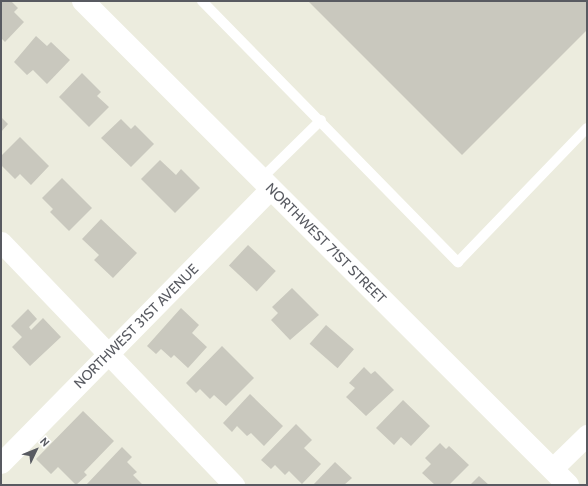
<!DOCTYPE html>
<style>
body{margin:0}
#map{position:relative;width:588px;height:486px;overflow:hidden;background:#ececde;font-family:Cabin,sans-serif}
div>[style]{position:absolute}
.building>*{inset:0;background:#c9c8be;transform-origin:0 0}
.lane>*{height:10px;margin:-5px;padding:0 5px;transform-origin:5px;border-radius:5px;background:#fff}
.street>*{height:21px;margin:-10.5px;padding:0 10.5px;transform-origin:10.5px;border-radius:10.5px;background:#fff}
.secondary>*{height:22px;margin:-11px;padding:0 11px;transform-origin:11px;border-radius:11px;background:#fff}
span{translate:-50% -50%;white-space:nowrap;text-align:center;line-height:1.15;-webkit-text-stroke:3px #fff;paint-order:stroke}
.street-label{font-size:14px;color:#585a61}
.frame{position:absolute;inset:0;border:2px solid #585a61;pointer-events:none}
.north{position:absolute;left:16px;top:430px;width:40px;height:40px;-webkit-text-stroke:3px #fff;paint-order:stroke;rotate:47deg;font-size:11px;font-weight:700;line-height:16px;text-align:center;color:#585a61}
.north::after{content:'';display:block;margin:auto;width:14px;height:18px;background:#585a61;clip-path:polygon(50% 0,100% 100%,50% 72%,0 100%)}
</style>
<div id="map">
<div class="building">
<i style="clip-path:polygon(1px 1px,11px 1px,18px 8px,14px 12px,24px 22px,5px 42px,1px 38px)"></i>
<i style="clip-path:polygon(308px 1px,587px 1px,587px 30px,462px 155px)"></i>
<i style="clip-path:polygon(36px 36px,47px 46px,51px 42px,70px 60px,47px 84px,33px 70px,27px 75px,14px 62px)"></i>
<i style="clip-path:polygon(82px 73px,101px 92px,97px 96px,109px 107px,89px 127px,59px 97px)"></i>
<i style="clip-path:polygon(1px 117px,8px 124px,1px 132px)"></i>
<i style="clip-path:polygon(121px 119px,131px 129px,135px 125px,154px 144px,131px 167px,101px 138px)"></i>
<i style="clip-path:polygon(20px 137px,49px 166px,31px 185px,20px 174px,15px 179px,1px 165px,1px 156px)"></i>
<i style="clip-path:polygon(160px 160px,176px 175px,181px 169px,200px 188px,175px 213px,141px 179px)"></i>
<i style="clip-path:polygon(62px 178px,92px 208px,69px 231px,50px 212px,53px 209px,42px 198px)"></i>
<i style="clip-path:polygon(101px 219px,137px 253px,113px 278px,94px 260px,99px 255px,82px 239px)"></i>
<i style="left:248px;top:245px;width:38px;height:28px;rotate:43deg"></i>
<i style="clip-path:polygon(292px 288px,319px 315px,290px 340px,271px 320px,278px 313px,272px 307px)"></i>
<i style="clip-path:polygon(181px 308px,199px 325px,192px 333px,207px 347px,188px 368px,174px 355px,171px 358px,161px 349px,156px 354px,147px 346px)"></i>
<i style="clip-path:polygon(28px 309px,37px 319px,29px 327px,31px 330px,43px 318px,61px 337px,30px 366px,12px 347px,22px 337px,11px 326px)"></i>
<i style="left:326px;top:325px;width:37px;height:25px;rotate:41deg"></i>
<i style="clip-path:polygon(222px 346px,254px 378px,226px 406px,214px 395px,210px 399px,200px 389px,196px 393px,186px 383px)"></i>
<i style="clip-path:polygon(364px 367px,371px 374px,375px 371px,394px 390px,366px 416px,346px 397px,355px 388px,349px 383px)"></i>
<i style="clip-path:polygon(250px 394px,283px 426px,264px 446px,251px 433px,247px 436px,237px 426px,232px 432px,223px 423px)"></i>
<i style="clip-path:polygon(403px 400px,430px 426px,411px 446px,401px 437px,394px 445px,376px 428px)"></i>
<i style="clip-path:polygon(83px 411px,114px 441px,84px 472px,87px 475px,76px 485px,58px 467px,51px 474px,36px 459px)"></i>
<i style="clip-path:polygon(296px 424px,312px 440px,304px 448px,321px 464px,302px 484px,289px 471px,285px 475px,275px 465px,271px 469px,261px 460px)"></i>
<i style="clip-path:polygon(440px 443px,446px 449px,449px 446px,469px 465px,449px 485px,435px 485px,422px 473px,431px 464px,425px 458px)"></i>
<i style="clip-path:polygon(122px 447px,132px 457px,127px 462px,137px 472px,133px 475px,143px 485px,86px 485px)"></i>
<i style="clip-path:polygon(335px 462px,352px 478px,344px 485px,313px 485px)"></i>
<i style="clip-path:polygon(479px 476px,489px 485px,470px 485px)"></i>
</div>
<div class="lane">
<i style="left:202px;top:1px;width:366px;rotate:45.6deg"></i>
<i style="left:458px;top:262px;width:186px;rotate:-46.1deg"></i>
<i style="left:261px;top:179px;width:84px;rotate:-44.5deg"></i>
</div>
<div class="street">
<i style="left:1px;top:242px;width:337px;rotate:46.2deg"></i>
<i style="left:1px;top:463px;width:385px;rotate:-45.5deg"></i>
<i style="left:552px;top:469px;width:49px;rotate:-44.2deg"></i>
</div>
<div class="secondary">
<i style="left:83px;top:1px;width:685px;rotate:44.94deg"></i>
</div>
<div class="street-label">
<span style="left:326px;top:243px;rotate:45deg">NORTHWEST 71ST STREET</span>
<span style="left:136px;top:326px;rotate:-45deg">NORTHWEST 31ST AVENUE</span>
</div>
<div class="frame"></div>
<div class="north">N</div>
</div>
